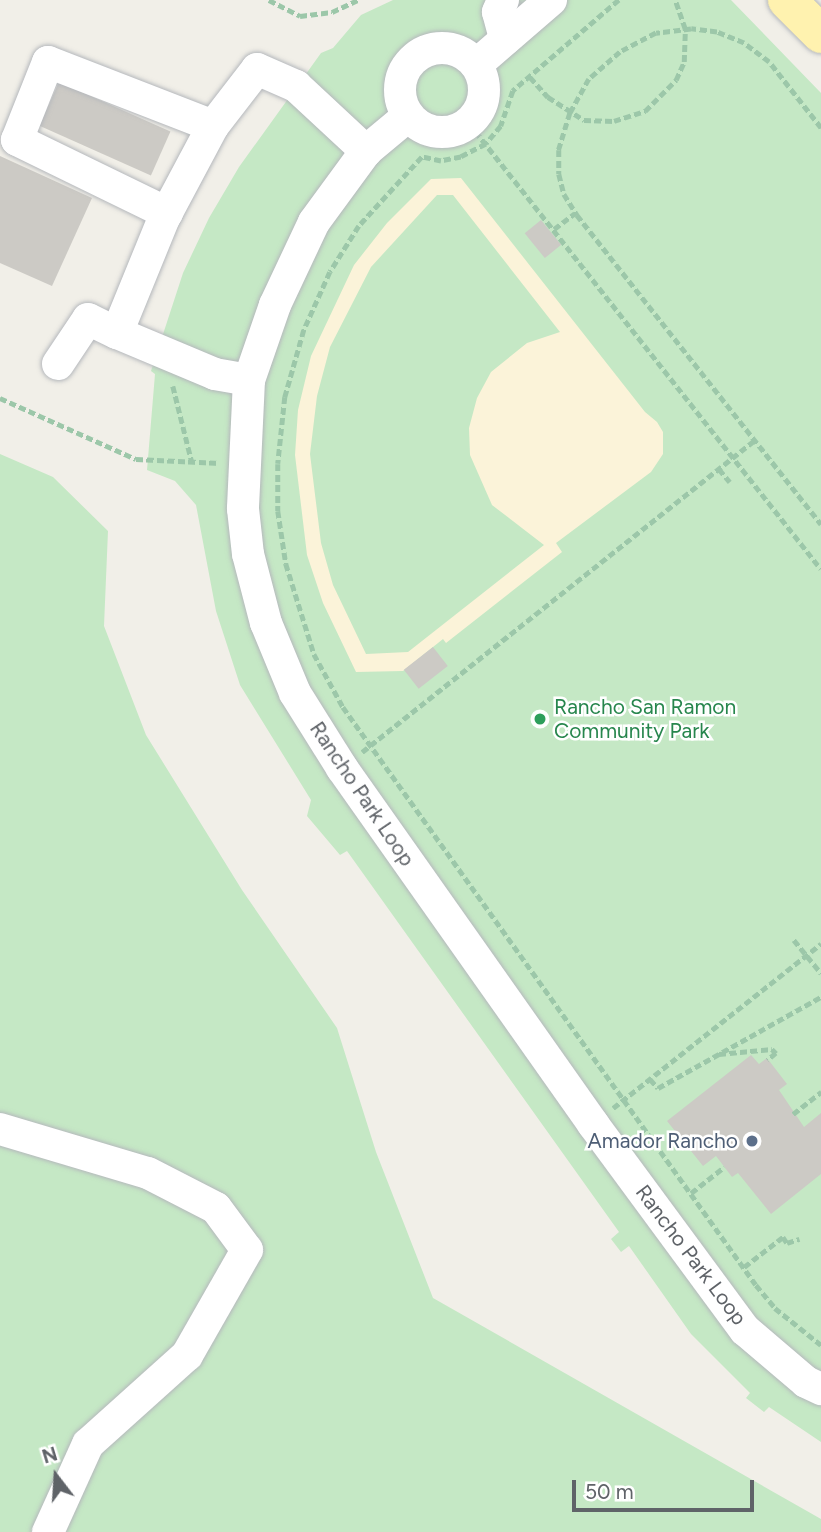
<!DOCTYPE html>
<style>
body{margin:0}
#map{position:relative;width:821px;height:1532px;overflow:hidden;background:#f1efe8;font-family:Figtree,sans-serif}
div>[style]{position:absolute}
.green>*{inset:0;background:#c5e8c5}
.sand>*{inset:0;background:#fbf3d9}
.building>*{inset:0;background:#cccac5;transform-origin:0 0}
.path>*{height:4.5px;margin-top:-2.25px;transform-origin:0;background:repeating-linear-gradient(90deg,#9cc7a9 0 7px,transparent 0 10.5px)}
.roads{filter:drop-shadow(0 0 2px #b5b8bc) drop-shadow(0 0 2px #b5b8bc)}
.minor>*{height:32px;margin:-16px;padding:0 16px;transform-origin:16px;border-radius:16px;background:#fff}
.minor>.ring{margin:-16px;padding:0;box-sizing:content-box;background:none;border:32px solid #fff;border-radius:50%}
.major>*{height:38px;margin:-19px;padding:0 19px;transform-origin:19px;border-radius:19px;background:#fff2af}
.dots>*{width:19px;height:19px;translate:-50% -50%;box-sizing:border-box;border:4px solid #fff;border-radius:50%}
span{translate:-50% -50%;white-space:nowrap;text-align:center;line-height:1.15;-webkit-text-stroke:5px #fff;paint-order:stroke}
.leisure-label{font-size:21px;color:#27864d}
.left{translate:0 -50%;text-align:left}
.street-label{font-size:21px;color:#5f6368}
.service-label{font-size:21px;color:#4e5e75}
.right{translate:-100% -50%;text-align:right}
.north{position:absolute;left:21px;top:1441px;width:70px;height:70px;-webkit-text-stroke:5px #fff;paint-order:stroke;rotate:343deg;font-size:19px;font-weight:700;line-height:28px;text-align:center;color:#5f6368}
.north::after{content:'';display:block;margin:auto;width:24px;height:32px;background:#5f6368;clip-path:polygon(50% 0,100% 100%,50% 72%,0 100%)}
.scale{position:absolute;left:572px;top:1480px;width:182px;height:32px;box-sizing:border-box;border:4px solid #5f6368;border-top:0;padding-left:9px;font-size:21px;line-height:24px;white-space:nowrap;color:#5f6368;-webkit-text-stroke:5px #fff;paint-order:stroke}
</style>
<div id="map">
<div class="green">
<i style="clip-path:polygon(393px 0,731px 0,821px 93px,821px 1442px,769px 1407px,764px 1412px,746px 1398px,750px 1393px,691px 1334px,629px 1246px,621px 1252px,611px 1239px,619px 1232px,347px 851px,340px 855px,307px 816px,311px 800px,240px 685px,216px 611px,196px 505px,175px 481px,147px 470px,155px 374px,151px 371px,183px 273px,209px 218px,239px 167px,321px 53px,333px 48px,361px 15px)"></i>
<i style="clip-path:polygon(0 454px,53px 477px,108px 531px,104px 626px,146px 735px,242px 890px,337px 1028px,376px 1152px,433px 1298px,821px 1519px,821px 1532px,0 1532px)"></i>
</div>
<div class="sand">
<i style="clip-path:polygon(evenodd,461px 178px,645px 412px,657px 422px,663px 432px,663px 454px,651px 472px,556px 543px,562px 552px,446px 643px,443px 639px,403px 671px,356px 672px,323px 603px,307px 555px,295px 455px,298px 410px,311px 356px,354px 265px,387px 223px,431px 179px,461px 178px,437px 195px,453px 195px,560px 332px,527px 343px,491px 372px,477px 398px,469px 428px,470px 455px,492px 505px,544px 545px,408px 652px,366px 654px,333px 585px,321px 543px,310px 454px,317px 396px,330px 347px,371px 267px,437px 195px)"></i>
</div>
<div class="building">
<i style="left:59px;top:82px;width:122px;height:48px;rotate:24deg"></i>
<i style="clip-path:polygon(0 156px,92px 198px,52px 286px,0 263px)"></i>
<i style="left:541px;top:220px;width:32px;height:21px;rotate:51deg"></i>
<i style="left:433px;top:647px;width:24px;height:37px;rotate:52deg"></i>
<i style="clip-path:polygon(751px 1055px,759px 1064px,767px 1058px,787px 1084px,779px 1090px,804px 1127px,821px 1113px,821px 1174px,771px 1214px,738px 1173px,732px 1177px,716px 1156px,703px 1166px,667px 1121px)"></i>
</div>
<div class="path">
<i style="left:269px;top:0;width:35px;rotate:27deg"></i>
<i style="left:300px;top:16px;width:32px;rotate:-7deg"></i>
<i style="left:332px;top:12px;width:29px;rotate:-25deg"></i>
<i style="left:619px;top:0;width:140px;rotate:139.4deg"></i>
<i style="left:513px;top:91px;width:37px;rotate:109deg"></i>
<i style="left:501px;top:126px;width:23px;rotate:130deg"></i>
<i style="left:486px;top:144px;width:28px;rotate:153deg"></i>
<i style="left:461px;top:157px;width:20px;rotate:169deg"></i>
<i style="left:441px;top:161px;width:19px;rotate:-168deg"></i>
<i style="left:422px;top:157px;width:93px;rotate:132.4deg"></i>
<i style="left:359px;top:226px;width:54px;rotate:122.2deg"></i>
<i style="left:330px;top:272px;width:64px;rotate:114.1deg"></i>
<i style="left:304px;top:330px;width:70px;rotate:105.8deg"></i>
<i style="left:285px;top:397px;width:67px;rotate:96deg"></i>
<i style="left:278px;top:464px;width:47px;rotate:90deg"></i>
<i style="left:278px;top:511px;width:54px;rotate:81.4deg"></i>
<i style="left:286px;top:564px;width:94px;rotate:72.7deg"></i>
<i style="left:314px;top:654px;width:60px;rotate:61.3deg"></i>
<i style="left:343px;top:707px;width:710px;rotate:54.45deg"></i>
<i style="left:756px;top:1285px;width:30px;rotate:50deg"></i>
<i style="left:775px;top:1308px;width:59px;rotate:38.8deg"></i>
<i style="left:530px;top:77px;width:27px;rotate:48deg"></i>
<i style="left:548px;top:97px;width:43px;rotate:32.6deg"></i>
<i style="left:584px;top:120px;width:30px;rotate:2deg"></i>
<i style="left:614px;top:121px;width:33px;rotate:-18deg"></i>
<i style="left:645px;top:111px;width:44px;rotate:-45deg"></i>
<i style="left:676px;top:80px;width:20px;rotate:-66deg"></i>
<i style="left:684px;top:62px;width:33px;rotate:-88deg"></i>
<i style="left:685px;top:29px;width:31px;rotate:-109deg"></i>
<i style="left:469px;top:123px;width:568px;rotate:51.72deg"></i>
<i style="left:821px;top:128px;width:84px;rotate:-128.2deg"></i>
<i style="left:769px;top:62px;width:31px;rotate:-143deg"></i>
<i style="left:744px;top:43px;width:29px;rotate:-158deg"></i>
<i style="left:717px;top:32px;width:26px;rotate:-173deg"></i>
<i style="left:691px;top:29px;width:35px;rotate:173deg"></i>
<i style="left:656px;top:33px;width:41px;rotate:152.2deg"></i>
<i style="left:620px;top:52px;width:41px;rotate:138.9deg"></i>
<i style="left:589px;top:79px;width:39px;rotate:119deg"></i>
<i style="left:570px;top:113px;width:39px;rotate:107deg"></i>
<i style="left:559px;top:150px;width:24px;rotate:90deg"></i>
<i style="left:559px;top:174px;width:21px;rotate:76deg"></i>
<i style="left:564px;top:194px;width:25px;rotate:58deg"></i>
<i style="left:577px;top:215px;width:394px;rotate:51.7deg"></i>
<i style="left:554px;top:229px;width:26px;rotate:-37deg"></i>
<i style="left:173px;top:386px;width:78px;rotate:76deg"></i>
<i style="left:0;top:398px;width:149px;rotate:24.2deg"></i>
<i style="left:136px;top:459px;width:84px;rotate:2.7deg"></i>
<i style="left:719px;top:469px;width:17px;rotate:50deg"></i>
<i style="left:362px;top:752px;width:502px;rotate:-38.45deg"></i>
<i style="left:794px;top:940px;width:43px;rotate:50.7deg"></i>
<i style="left:719px;top:1054px;width:53px;rotate:-5.4deg"></i>
<i style="left:772px;top:1049px;width:6px;rotate:45deg"></i>
<i style="left:776px;top:1053px;width:11px;rotate:139deg"></i>
<i style="left:650px;top:1079px;width:12px;rotate:48deg"></i>
<i style="left:658px;top:1088px;width:187px;rotate:-29.2deg"></i>
<i style="left:613px;top:1108px;width:265px;rotate:-38.3deg"></i>
<i style="left:793px;top:1114px;width:36px;rotate:-38deg"></i>
<i style="left:691px;top:1193px;width:42px;rotate:-38.2deg"></i>
<i style="left:744px;top:1267px;width:49px;rotate:-37.6deg"></i>
<i style="left:783px;top:1237px;width:7px;rotate:56deg"></i>
<i style="left:787px;top:1243px;width:13px;rotate:-18deg"></i>
</div>
<div class="roads">
<div class="minor">
<i style="left:503px;top:0;width:13px;rotate:113deg"></i>
<i style="left:498px;top:12px;width:28px;rotate:75deg"></i>
<i class="ring" style="left:400px;top:48px;width:52px;height:52px"></i>
<i style="left:477px;top:64px;width:98px;rotate:-40.9deg"></i>
<i style="left:408px;top:116px;width:55px;rotate:140.2deg"></i>
<i style="left:366px;top:151px;width:88px;rotate:126.2deg"></i>
<i style="left:314px;top:222px;width:92px;rotate:115.2deg"></i>
<i style="left:275px;top:305px;width:79px;rotate:109.1deg"></i>
<i style="left:249px;top:380px;width:129px;rotate:92.7deg"></i>
<i style="left:243px;top:509px;width:45px;rotate:83.7deg"></i>
<i style="left:248px;top:554px;width:71px;rotate:75.4deg"></i>
<i style="left:266px;top:623px;width:76px;rotate:67.5deg"></i>
<i style="left:295px;top:693px;width:89px;rotate:57.9deg"></i>
<i style="left:342px;top:768px;width:436px;rotate:54.8deg"></i>
<i style="left:593px;top:1124px;width:256px;rotate:53.6deg"></i>
<i style="left:745px;top:1330px;width:80px;rotate:40.4deg"></i>
<i style="left:806px;top:1382px;width:17px;rotate:25deg"></i>
<i style="left:167px;top:213px;width:167px;rotate:-154deg"></i>
<i style="left:17px;top:140px;width:84px;rotate:-68.3deg"></i>
<i style="left:48px;top:62px;width:177px;rotate:21.2deg"></i>
<i style="left:58px;top:364px;width:54px;rotate:-56.3deg"></i>
<i style="left:88px;top:319px;width:32px;rotate:26deg"></i>
<i style="left:249px;top:380px;width:35px;rotate:-170deg"></i>
<i style="left:215px;top:374px;width:106px;rotate:-157.3deg"></i>
<i style="left:117px;top:333px;width:124px;rotate:-67.8deg"></i>
<i style="left:164px;top:218px;width:104px;rotate:-62deg"></i>
<i style="left:213px;top:126px;width:72px;rotate:-52.3deg"></i>
<i style="left:257px;top:69px;width:43px;rotate:23.6deg"></i>
<i style="left:296px;top:86px;width:96px;rotate:42.9deg"></i>
<i style="left:0;top:1129px;width:154px;rotate:16.6deg"></i>
<i style="left:148px;top:1173px;width:76px;rotate:27.2deg"></i>
<i style="left:216px;top:1208px;width:52px;rotate:53.6deg"></i>
<i style="left:247px;top:1250px;width:121px;rotate:119.7deg"></i>
<i style="left:187px;top:1355px;width:133px;rotate:138deg"></i>
<i style="left:88px;top:1444px;width:97px;rotate:114.4deg"></i>
</div>
<div class="major">
<i style="left:787px;top:0;width:48px;rotate:45deg"></i>
</div>
</div>
<div class="dots">
<i style="left:540px;top:719px;background:#2e9e5b"></i>
<i style="left:752px;top:1141px;background:#5c6f8a"></i>
</div>
<div class="leisure-label">
<span class="left" style="left:554px;top:719px">Rancho San Ramon<br>Community Park</span>
</div>
<div class="street-label">
<span style="left:362px;top:794px;rotate:56deg">Rancho Park Loop</span>
<span style="left:691px;top:1255px;rotate:53deg">Rancho Park Loop</span>
</div>
<div class="service-label">
<span class="right" style="left:738px;top:1141px">Amador Rancho</span>
</div>
<div class="north">N</div>
<div class="scale">50 m</div>
</div>
